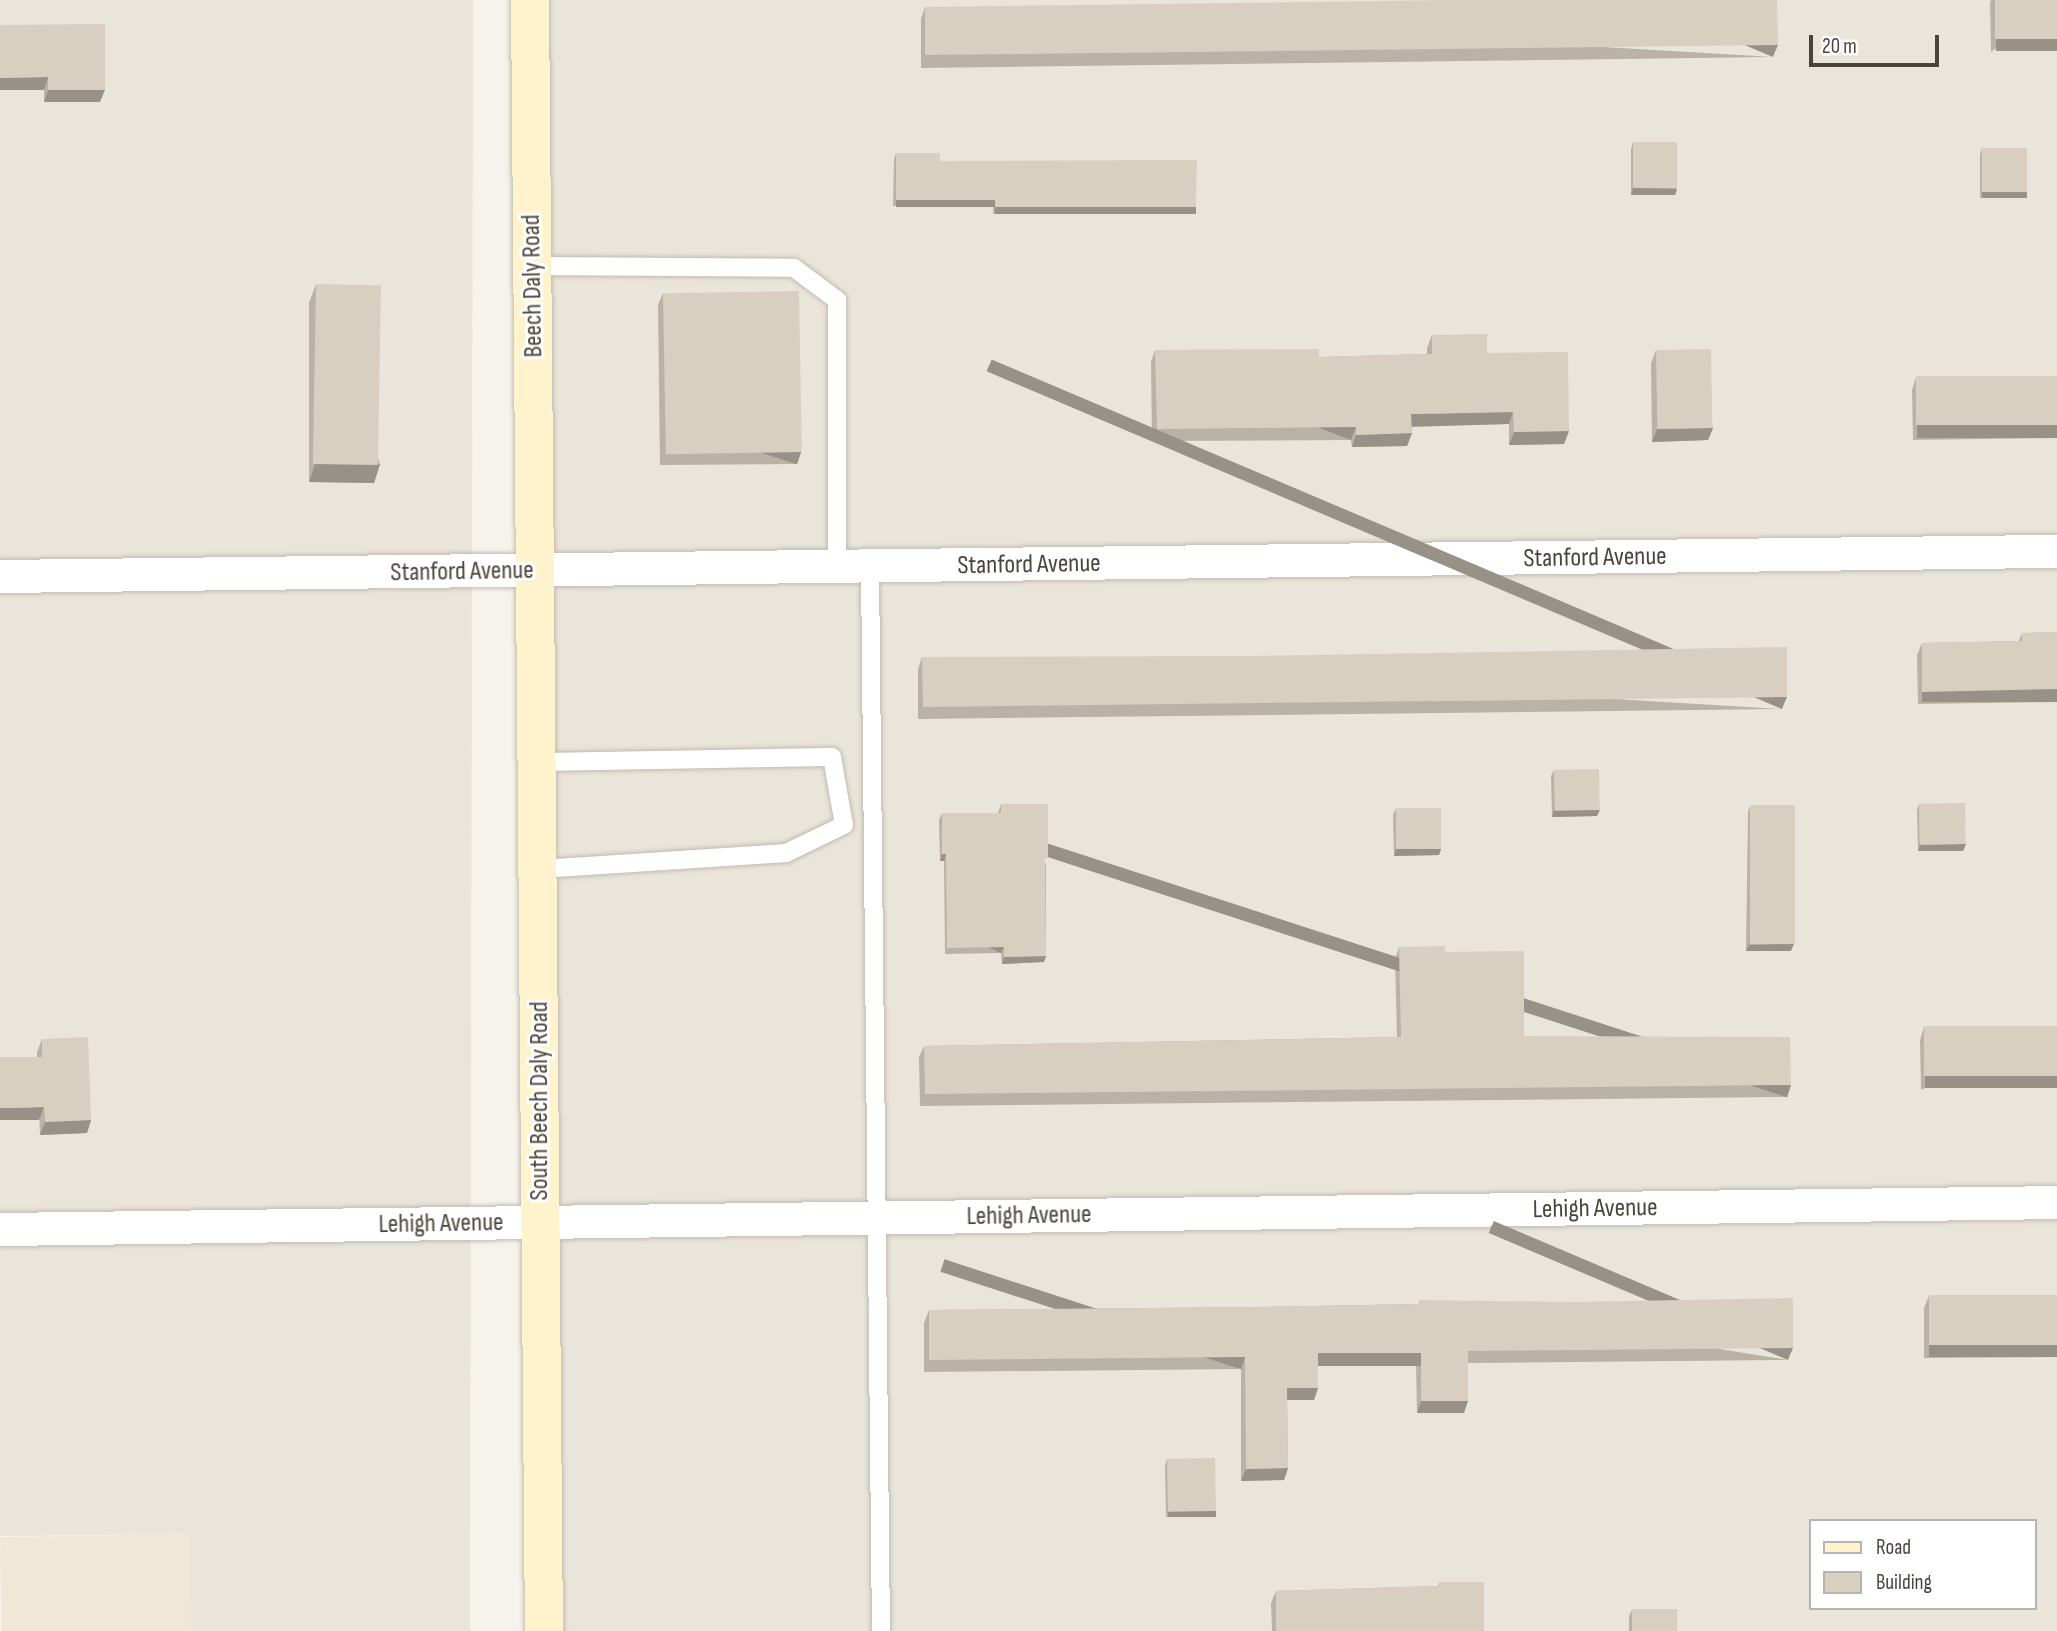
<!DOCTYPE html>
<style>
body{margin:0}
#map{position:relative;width:2057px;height:1631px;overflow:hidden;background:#f6f3ec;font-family:"Sofia Sans Condensed",sans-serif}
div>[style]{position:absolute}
.residential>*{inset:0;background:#eae5da}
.education>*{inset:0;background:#efe8d6;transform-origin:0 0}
.roads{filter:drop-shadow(0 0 2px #c2bbae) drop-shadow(0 0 2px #c2bbae)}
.service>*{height:18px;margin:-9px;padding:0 9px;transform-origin:9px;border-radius:9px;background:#fff}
.minor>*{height:33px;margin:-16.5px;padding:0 16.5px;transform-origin:16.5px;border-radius:16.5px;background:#fff}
.secondary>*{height:38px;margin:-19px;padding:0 19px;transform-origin:19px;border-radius:19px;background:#fff3cd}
.wall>*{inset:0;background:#bab2a6}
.shaded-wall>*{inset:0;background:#979187;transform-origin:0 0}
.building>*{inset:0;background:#d8cfc1;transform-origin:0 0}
span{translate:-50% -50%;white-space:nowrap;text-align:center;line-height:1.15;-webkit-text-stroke:6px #fff;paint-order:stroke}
.street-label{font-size:26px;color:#4b4439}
.legend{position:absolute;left:1809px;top:1519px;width:228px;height:91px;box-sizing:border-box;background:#fff;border:2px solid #b7b4b0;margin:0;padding:9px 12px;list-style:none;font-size:21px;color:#4b4439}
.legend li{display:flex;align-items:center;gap:14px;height:35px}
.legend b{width:35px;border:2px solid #b7b4b0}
.scale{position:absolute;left:1809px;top:35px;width:130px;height:32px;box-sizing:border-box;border:4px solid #4b4439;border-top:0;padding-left:9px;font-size:21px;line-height:24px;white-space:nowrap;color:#4b4439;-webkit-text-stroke:5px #fff;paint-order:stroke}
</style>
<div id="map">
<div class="residential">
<i style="clip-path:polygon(0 0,473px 0,470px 1631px,190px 1631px,188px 1534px,0 1536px)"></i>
<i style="clip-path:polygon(evenodd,530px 0,2057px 0,2057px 1631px,544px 1631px,530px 0,1810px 1521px,2034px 1521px,2034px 1608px,1810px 1608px,1810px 1521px)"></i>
</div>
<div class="education">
<i style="left:189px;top:1534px;width:97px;height:189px;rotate:89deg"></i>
</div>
<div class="roads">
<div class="service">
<i style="left:533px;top:266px;width:261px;rotate:0.4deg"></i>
<i style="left:794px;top:268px;width:54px;rotate:36.7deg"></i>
<i style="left:837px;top:300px;width:267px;rotate:90deg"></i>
<i style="left:870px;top:567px;width:1064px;rotate:89.41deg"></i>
<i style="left:537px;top:762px;width:295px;rotate:-1deg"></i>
<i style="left:832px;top:757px;width:69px;rotate:80deg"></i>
<i style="left:844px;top:825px;width:64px;rotate:154.2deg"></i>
<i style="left:786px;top:853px;width:249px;rotate:176.3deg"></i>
</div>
<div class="minor">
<i style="left:0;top:576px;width:2057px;rotate:-0.7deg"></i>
<i style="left:0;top:1229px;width:2057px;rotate:-0.75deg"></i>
</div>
<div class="secondary">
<i style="left:530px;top:0;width:1631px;rotate:89.51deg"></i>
</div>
</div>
<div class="wall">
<i style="clip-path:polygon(1991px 0,2057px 0,1991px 52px,1990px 3px)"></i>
<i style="clip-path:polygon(925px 7px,1773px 57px,921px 68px,921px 19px)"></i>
<i style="clip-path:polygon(0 25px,100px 102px,44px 102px,44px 90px,0 90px)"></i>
<i style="clip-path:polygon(1633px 142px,1677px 189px,1675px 195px,1631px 195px,1631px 149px)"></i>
<i style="clip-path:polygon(1982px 148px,2027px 192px,2025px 198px,1980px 198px,1980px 155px)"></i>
<i style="clip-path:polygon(896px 153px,940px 161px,1194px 214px,993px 214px,993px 206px,893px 206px,894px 159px)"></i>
<i style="clip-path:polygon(316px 284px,380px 464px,374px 483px,309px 482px,309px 303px)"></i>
<i style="clip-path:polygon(663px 293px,801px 452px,797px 464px,660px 465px,658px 305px)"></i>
<i style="clip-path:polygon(1432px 335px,1487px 353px,1569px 431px,1564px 444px,1509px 445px,1509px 424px,1412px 426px,1412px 433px,1407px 446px,1352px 447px,1351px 440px,1152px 441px,1151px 362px,1155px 350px,1319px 357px,1427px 354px,1427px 348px)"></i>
<i style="clip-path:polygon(1656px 350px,1713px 428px,1708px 440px,1652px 442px,1651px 363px)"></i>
<i style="clip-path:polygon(2057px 376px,2057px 438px,1913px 440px,1912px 390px,1916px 377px)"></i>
<i style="clip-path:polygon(2057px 632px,2057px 702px,1918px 704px,1917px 655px,1922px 643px,2019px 641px,2022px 633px)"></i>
<i style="clip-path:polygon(922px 657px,1782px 709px,918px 719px,918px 669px)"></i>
<i style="clip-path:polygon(1554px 770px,1597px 816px,1552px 817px,1551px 776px)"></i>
<i style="clip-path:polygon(1001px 804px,1046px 865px,1046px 956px,1044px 962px,1002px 964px,1001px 953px,945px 954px,944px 861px,940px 861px,939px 820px,942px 813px,998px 813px)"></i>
<i style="clip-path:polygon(1919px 804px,1966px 844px,1963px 851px,1918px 851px,1917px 810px)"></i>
<i style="clip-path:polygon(1750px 806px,1791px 951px,1746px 951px,1748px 812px)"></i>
<i style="clip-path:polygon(1396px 808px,1441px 849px,1439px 855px,1394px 856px,1393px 815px)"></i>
<i style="clip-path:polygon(1399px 947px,1445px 952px,1524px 1036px,1791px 1085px,1787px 1097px,920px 1106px,919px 1057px,924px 1046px,1397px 1037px,1395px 959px)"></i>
<i style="clip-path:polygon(2057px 1026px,1921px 1090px,1920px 1040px,1924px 1027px)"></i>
<i style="clip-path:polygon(42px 1039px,91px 1120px,87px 1133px,40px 1135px,37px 1052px)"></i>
<i style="clip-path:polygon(2057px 1295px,2057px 1357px,1924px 1358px,1924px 1308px,1929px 1296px)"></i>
<i style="clip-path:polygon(1420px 1300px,1788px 1360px,1468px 1363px,1464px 1413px,1417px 1413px,1416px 1365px,1318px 1365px,1318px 1388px,1314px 1400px,1287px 1400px,1288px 1468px,1284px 1480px,1241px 1481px,1241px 1369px,924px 1372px,924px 1323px,929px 1310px,1258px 1307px,1419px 1304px)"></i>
<i style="clip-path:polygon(1167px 1459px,1214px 1517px,1166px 1517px,1165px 1465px)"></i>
<i style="clip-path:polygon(1439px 1582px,1484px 1631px,1272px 1631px,1271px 1603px,1276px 1591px,1438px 1586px)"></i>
<i style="clip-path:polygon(1632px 1610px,1677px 1631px,1629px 1631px,1629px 1616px)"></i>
</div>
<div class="shaded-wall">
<i style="left:2057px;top:38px;width:13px;height:61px;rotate:90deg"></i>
<i style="left:1778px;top:45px;width:13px;height:853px;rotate:113deg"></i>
<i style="clip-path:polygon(48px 77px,44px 90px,0 90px,0 78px)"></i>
<i style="clip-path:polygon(48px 90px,105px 90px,100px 102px,44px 102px)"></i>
<i style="clip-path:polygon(1633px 188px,1677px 189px,1675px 195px,1631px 195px)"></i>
<i style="left:1982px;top:192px;width:45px;height:6px"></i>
<i style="left:896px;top:200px;width:99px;height:7px"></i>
<i style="left:995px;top:207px;width:201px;height:7px"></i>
<i style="clip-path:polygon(1513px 412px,1509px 424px,1407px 427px,1411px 414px)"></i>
<i style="left:2057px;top:425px;width:13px;height:140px;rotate:90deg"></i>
<i style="left:1356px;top:427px;width:14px;height:199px;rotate:111deg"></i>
<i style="clip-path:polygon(1713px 428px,1708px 440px,1652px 442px,1657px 429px)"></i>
<i style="clip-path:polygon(1569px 431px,1564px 444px,1509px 445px,1514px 432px)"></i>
<i style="clip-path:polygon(1412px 433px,1407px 446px,1352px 447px,1356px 435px)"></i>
<i style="left:801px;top:452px;width:13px;height:137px;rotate:108deg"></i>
<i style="clip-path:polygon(315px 464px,380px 464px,374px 483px,309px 482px)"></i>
<i style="left:2057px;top:689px;width:13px;height:135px;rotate:90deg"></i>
<i style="left:1787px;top:697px;width:13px;height:864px;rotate:113deg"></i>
<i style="clip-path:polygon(1554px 810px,1600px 810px,1597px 816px,1552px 817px)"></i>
<i style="clip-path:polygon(1966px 844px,1963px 851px,1918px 851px,1920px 845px)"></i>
<i style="clip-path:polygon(1396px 849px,1441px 849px,1439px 855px,1394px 856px)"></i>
<i style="clip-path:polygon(942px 854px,946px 854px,944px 861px,940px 861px)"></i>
<i style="clip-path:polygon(1794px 944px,1791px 951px,1746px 951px,1749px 945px)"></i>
<i style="left:1004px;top:947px;width:7px;height:57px;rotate:117deg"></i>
<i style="clip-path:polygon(1046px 956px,1044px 962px,1002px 964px,1004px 957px)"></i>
<i style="left:2057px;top:1076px;width:12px;height:132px;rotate:90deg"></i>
<i style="left:1791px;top:1085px;width:13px;height:866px;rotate:108deg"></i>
<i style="clip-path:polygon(44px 1107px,39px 1120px,0 1120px,0 1108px)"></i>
<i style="clip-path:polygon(91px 1120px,87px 1133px,40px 1135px,45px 1122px)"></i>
<i style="left:2057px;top:1345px;width:12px;height:128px;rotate:90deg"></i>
<i style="left:1793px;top:1348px;width:13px;height:325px;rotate:113deg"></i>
<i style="left:1318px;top:1353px;width:103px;height:13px"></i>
<i style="left:1245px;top:1357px;width:13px;height:316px;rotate:108deg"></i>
<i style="clip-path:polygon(1287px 1388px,1318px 1388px,1314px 1400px,1283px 1400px)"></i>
<i style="clip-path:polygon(1421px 1401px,1468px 1401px,1464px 1413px,1417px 1413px)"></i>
<i style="clip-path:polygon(1288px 1468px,1284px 1480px,1241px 1481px,1246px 1469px)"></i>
<i style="left:1168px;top:1511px;width:48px;height:6px"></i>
</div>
<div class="building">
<i style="clip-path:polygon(1451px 0,1777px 0,1778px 45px,925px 55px,925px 7px)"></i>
<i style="left:1995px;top:0;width:62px;height:39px"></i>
<i style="clip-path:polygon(105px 24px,105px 90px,48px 90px,48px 77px,0 78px,0 25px)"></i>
<i style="left:1633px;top:142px;width:44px;height:46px"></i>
<i style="left:1982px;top:148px;width:45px;height:44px"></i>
<i style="clip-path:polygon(896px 153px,940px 153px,940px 161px,1197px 160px,1196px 207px,995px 207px,995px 200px,896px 200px)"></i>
<i style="left:316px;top:284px;width:65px;height:180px;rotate:1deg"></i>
<i style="left:799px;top:291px;width:161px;height:136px;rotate:89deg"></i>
<i style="clip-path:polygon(1487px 334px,1487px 353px,1568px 352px,1569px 431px,1514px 432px,1513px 412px,1411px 414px,1412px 433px,1356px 435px,1356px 427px,1157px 429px,1155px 350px,1319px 349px,1319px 357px,1432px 354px,1432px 335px)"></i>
<i style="left:1711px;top:349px;width:79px;height:55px;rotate:89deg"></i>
<i style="left:2057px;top:376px;width:49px;height:141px;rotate:90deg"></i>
<i style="clip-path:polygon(2057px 632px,2057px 689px,1922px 692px,1922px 643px,2022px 641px,2022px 633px)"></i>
<i style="clip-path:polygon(1787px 647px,1787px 697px,923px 707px,922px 657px,1253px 656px)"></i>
<i style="left:1599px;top:769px;width:41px;height:45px;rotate:89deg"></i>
<i style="left:1965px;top:803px;width:41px;height:46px;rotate:89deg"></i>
<i style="clip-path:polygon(1001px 804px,1048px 804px,1048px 858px,1045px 858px,1046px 956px,1004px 957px,1004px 947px,947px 948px,946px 854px,942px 854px,942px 813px,1001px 813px)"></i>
<i style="left:1795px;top:805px;width:139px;height:45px;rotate:90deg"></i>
<i style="left:1396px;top:808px;width:45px;height:41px"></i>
<i style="clip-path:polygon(1445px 946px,1445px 952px,1524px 951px,1524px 1036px,1790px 1037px,1791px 1085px,925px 1094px,924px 1046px,1401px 1037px,1399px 947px)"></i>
<i style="left:2057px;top:1026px;width:50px;height:133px;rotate:90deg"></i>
<i style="clip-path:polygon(88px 1037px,91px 1120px,45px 1122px,44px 1107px,0 1108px,0 1057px,42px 1057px,42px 1039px)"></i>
<i style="left:2057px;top:1295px;width:50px;height:128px;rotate:90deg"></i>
<i style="clip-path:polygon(1793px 1298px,1793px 1348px,1468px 1351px,1468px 1401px,1421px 1401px,1421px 1353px,1318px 1353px,1318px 1388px,1287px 1388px,1288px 1468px,1246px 1469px,1245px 1357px,929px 1360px,929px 1310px,1258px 1307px,1420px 1304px,1420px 1300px,1574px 1302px)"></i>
<i style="left:1215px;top:1458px;width:53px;height:48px;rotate:89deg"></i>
<i style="clip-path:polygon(1439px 1582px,1484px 1582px,1484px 1631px,1276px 1631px,1276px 1591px,1439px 1586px)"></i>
<i style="left:1677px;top:1609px;width:22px;height:45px;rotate:90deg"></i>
</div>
<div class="street-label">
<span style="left:533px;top:286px;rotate:-91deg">Beech Daly Road</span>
<span style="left:1595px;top:558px;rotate:-1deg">Stanford Avenue</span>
<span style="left:1029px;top:565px;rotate:-1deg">Stanford Avenue</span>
<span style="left:462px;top:572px;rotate:-1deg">Stanford Avenue</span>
<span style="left:540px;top:1101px;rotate:-90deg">South Beech Daly Road</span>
<span style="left:1595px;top:1209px;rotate:-1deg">Lehigh Avenue</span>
<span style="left:1029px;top:1216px;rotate:-1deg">Lehigh Avenue</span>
<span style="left:441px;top:1224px;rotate:-1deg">Lehigh Avenue</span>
</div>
<ul class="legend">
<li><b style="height:9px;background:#fff3cd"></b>Road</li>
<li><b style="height:19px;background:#d8cfc1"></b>Building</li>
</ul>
<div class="scale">20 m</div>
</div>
